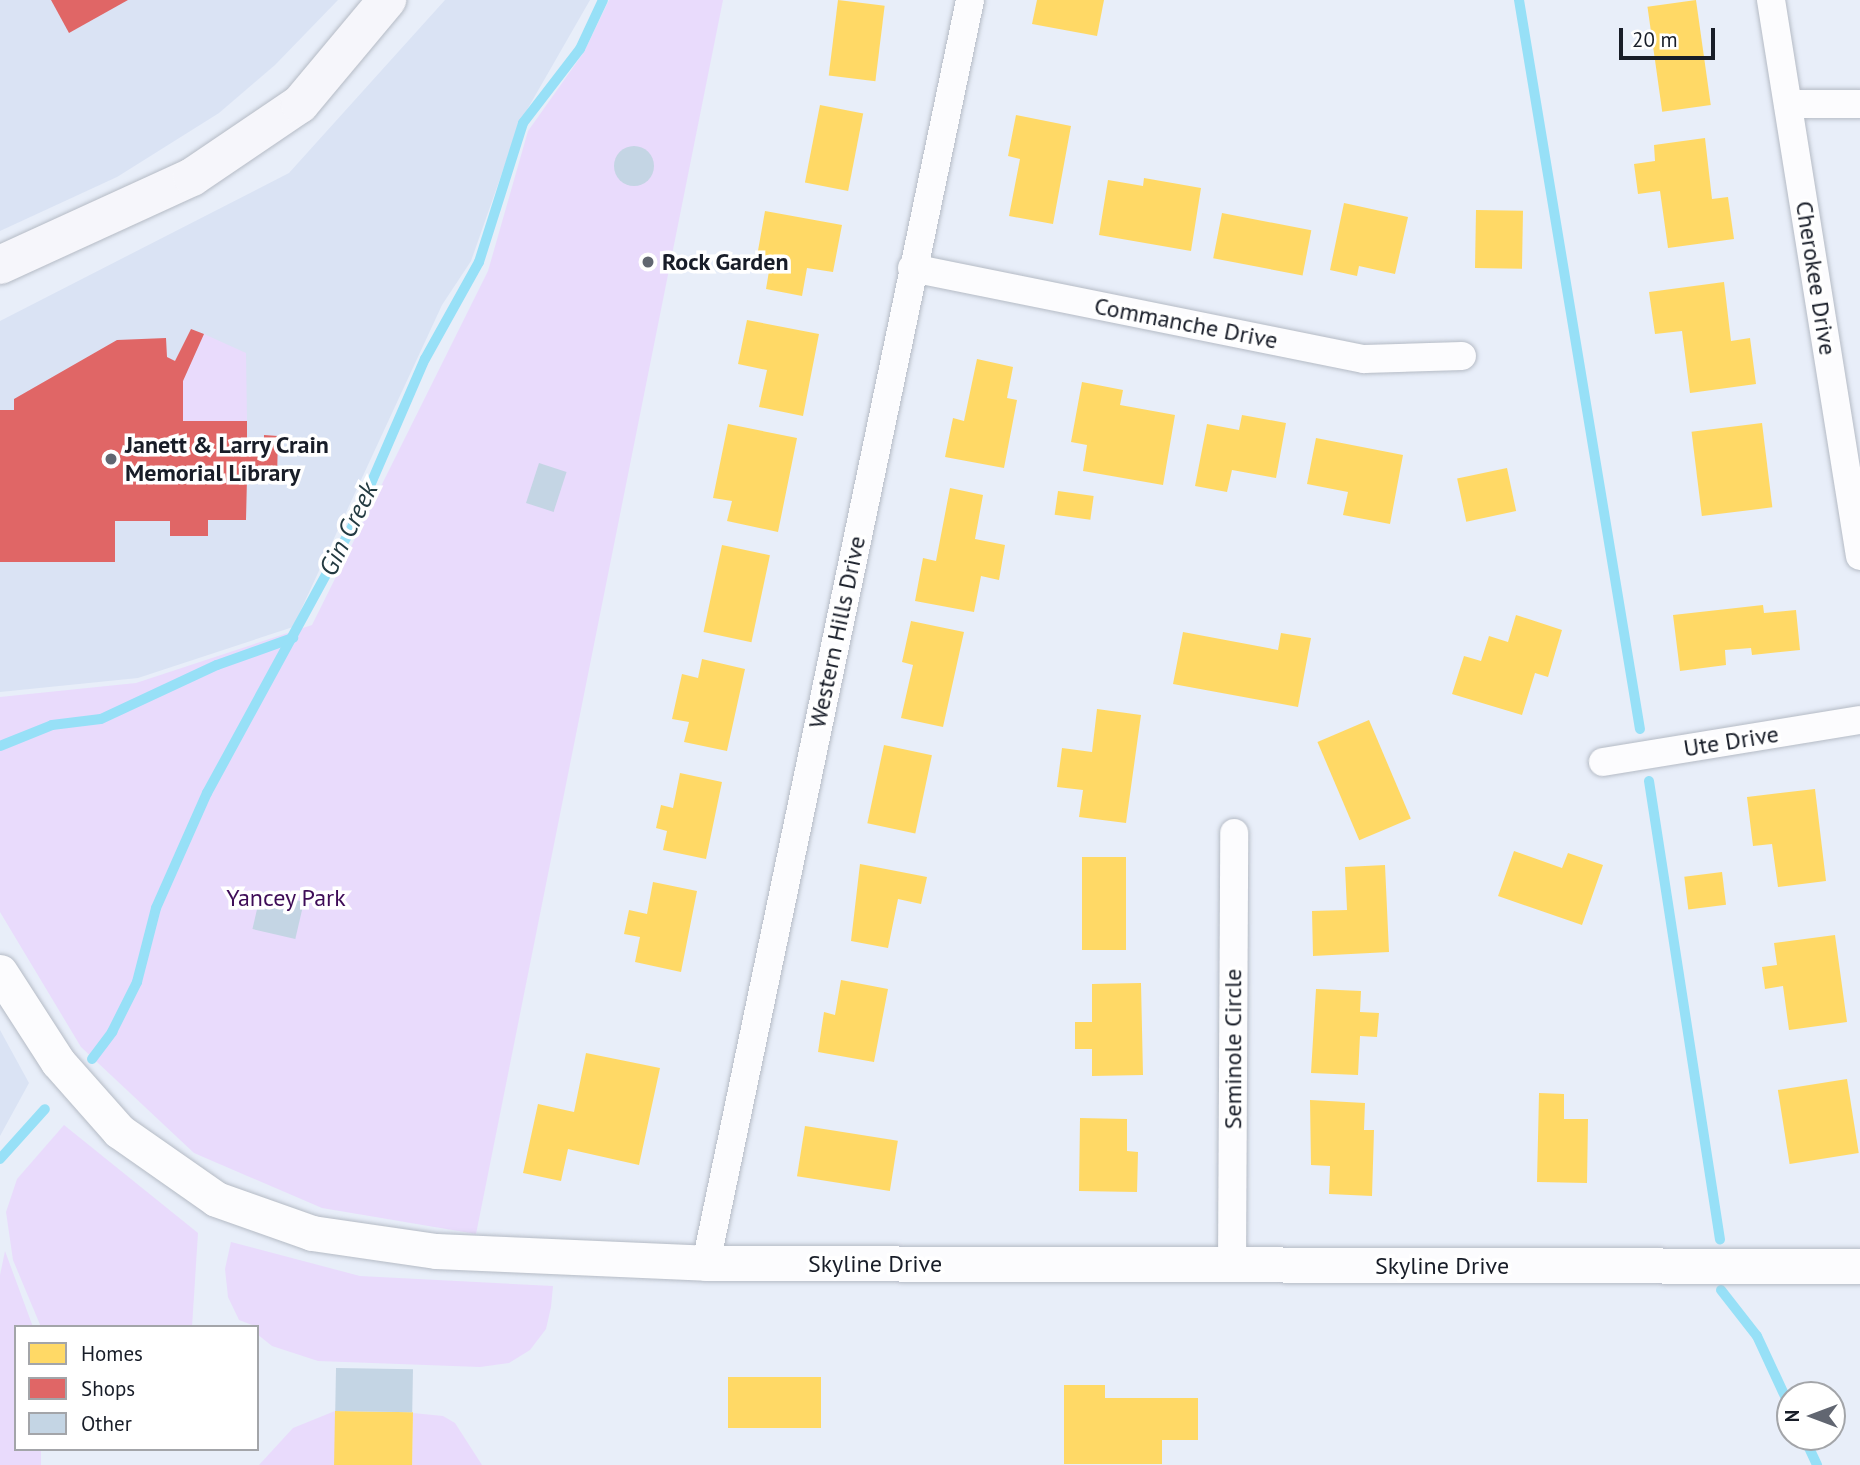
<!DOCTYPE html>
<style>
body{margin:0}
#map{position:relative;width:1860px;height:1465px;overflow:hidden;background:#e8eef9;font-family:"PT Sans",sans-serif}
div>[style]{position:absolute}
.built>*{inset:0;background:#dae3f4}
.green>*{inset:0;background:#e9dbfc}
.homes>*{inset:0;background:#ffd966;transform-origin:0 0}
.shops>*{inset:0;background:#e06666}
.stream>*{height:10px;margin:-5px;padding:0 5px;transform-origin:5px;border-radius:5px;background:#97e0f7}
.building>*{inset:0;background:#c4d5e4;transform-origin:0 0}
.round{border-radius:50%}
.roads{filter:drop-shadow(0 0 2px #b5bbc5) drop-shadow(0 0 2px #b5bbc5)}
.minor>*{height:28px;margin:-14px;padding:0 14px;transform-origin:14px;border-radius:14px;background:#fcfcfe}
.tertiary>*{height:35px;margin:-17.5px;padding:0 17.5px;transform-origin:17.5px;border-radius:17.5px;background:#fcfcfe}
.primary>*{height:38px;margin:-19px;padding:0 19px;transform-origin:19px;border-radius:19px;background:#f6f6fb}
.dots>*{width:19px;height:19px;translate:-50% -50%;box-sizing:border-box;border:4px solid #fff;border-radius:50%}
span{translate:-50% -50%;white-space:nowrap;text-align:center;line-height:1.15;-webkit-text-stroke:7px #fff;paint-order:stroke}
.poi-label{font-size:24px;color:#181d28;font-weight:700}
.left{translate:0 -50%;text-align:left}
.street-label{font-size:24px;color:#181d28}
.park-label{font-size:24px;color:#3e0c57}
.water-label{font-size:26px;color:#233a41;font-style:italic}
.legend{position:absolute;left:14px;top:1325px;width:245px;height:126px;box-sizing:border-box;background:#fff;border:2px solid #a3a5a9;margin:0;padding:9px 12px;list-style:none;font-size:21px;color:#181d28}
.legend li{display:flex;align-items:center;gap:14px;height:35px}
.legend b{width:35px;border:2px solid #a3a5a9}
.north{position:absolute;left:1776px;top:1381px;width:70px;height:70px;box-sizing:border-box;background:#fff;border:2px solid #a3a5a9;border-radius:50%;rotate:270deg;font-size:19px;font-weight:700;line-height:28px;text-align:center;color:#181d28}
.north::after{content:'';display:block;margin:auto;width:24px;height:32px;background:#616671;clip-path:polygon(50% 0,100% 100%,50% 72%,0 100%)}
.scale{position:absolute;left:1619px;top:28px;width:96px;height:32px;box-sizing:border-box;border:4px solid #181d28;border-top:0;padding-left:9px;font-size:21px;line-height:24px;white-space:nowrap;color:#181d28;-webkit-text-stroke:5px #fff;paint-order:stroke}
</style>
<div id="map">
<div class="built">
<i style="clip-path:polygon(0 0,338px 0,275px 65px,219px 113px,117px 177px,0 231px)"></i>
<i style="clip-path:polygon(445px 0,590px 0,520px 122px,471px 261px,442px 305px,293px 627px,138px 678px,0 692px,0 321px,289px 173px)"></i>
<i style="clip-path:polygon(0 1030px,29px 1083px,0 1136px)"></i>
</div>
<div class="green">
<i style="clip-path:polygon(609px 0,723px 0,476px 1234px,322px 1208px,194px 1153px,81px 1047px,0 912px,0 697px,136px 683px,312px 625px,488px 271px,528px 131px,584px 52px)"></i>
<i style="clip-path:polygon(204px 334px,246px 353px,247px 421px,183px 421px,183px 381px)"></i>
<i style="clip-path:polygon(64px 1125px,198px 1233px,192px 1327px,41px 1327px,13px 1260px,6px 1212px,17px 1179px)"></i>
<i style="clip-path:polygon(231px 1242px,360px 1276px,553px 1286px,551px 1307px,546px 1329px,530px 1350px,509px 1363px,480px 1367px,318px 1361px,272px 1346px,257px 1334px,257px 1327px,239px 1320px,228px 1297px,225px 1269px)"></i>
<i style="clip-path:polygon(5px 1251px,33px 1327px,16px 1327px,16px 1449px,41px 1449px,41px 1465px,0 1465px,0 1275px)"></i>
<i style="clip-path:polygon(335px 1411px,335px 1465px,259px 1465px,293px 1428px)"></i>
<i style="clip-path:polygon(413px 1413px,443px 1416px,455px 1423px,482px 1465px,412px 1465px)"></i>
</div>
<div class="homes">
<i style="left:838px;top:0;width:47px;height:76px;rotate:7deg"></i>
<i style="clip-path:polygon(1037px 0,1104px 0,1097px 36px,1032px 24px)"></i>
<i style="left:1696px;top:0;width:106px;height:49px;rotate:82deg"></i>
<i style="left:820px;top:105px;width:44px;height:79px;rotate:11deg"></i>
<i style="clip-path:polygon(1016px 115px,1071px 126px,1053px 224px,1009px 216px,1020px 159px,1008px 156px)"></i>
<i style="clip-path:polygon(1705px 138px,1712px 199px,1728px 197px,1734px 239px,1668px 248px,1660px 191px,1638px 194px,1634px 164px,1655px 161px,1654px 145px)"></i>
<i style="clip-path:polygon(1144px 178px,1201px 188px,1191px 251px,1099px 235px,1108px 180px,1143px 186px)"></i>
<i style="clip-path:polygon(1344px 203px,1408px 217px,1395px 274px,1359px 266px,1357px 276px,1330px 270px)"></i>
<i style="left:1476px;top:210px;width:47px;height:58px;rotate:1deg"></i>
<i style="clip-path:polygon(765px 211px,842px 225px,833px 272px,807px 268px,802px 296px,766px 289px,770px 265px,756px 262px)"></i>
<i style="left:1222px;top:213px;width:91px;height:46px;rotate:11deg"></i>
<i style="clip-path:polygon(1724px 282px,1731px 341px,1750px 338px,1756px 384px,1690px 393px,1682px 331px,1655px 334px,1649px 292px)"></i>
<i style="clip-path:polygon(747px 320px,819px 334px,803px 416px,759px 407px,767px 370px,738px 364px)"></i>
<i style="clip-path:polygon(977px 359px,1013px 367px,1007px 398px,1017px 400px,1004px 468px,945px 457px,953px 418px,964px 421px)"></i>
<i style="clip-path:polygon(1082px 382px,1123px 390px,1120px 405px,1175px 415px,1163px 485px,1083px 471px,1087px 445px,1071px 442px)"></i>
<i style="clip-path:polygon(1242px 415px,1286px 423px,1276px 478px,1232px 470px,1227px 492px,1195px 486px,1207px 424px,1239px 430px)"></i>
<i style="left:1762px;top:423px;width:85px;height:71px;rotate:83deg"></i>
<i style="clip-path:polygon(728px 424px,797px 438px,778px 532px,727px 521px,732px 501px,713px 498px)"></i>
<i style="clip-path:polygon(1316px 438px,1403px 455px,1390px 524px,1343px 515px,1348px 492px,1307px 484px)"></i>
<i style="left:1507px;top:468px;width:44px;height:51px;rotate:78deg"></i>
<i style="clip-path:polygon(950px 488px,983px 495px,975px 539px,1005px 545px,999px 580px,981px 576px,974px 612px,915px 601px,923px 558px,936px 561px)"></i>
<i style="left:1058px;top:491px;width:36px;height:24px;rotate:8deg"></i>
<i style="left:722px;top:545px;width:49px;height:89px;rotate:12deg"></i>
<i style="clip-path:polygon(1763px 605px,1764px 613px,1796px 610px,1800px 650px,1752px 655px,1751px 648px,1725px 650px,1726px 665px,1680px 671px,1673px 615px)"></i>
<i style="clip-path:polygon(1516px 615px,1562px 630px,1548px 677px,1535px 673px,1522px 715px,1452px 694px,1464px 656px,1481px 661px,1489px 636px,1508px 642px)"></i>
<i style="clip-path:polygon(911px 621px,964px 632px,943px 727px,901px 718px,913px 665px,902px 662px)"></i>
<i style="clip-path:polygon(1183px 632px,1278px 650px,1281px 633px,1311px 638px,1298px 707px,1173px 684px)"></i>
<i style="clip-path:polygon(702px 659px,745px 669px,727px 751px,684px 742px,689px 722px,672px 719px,682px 674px,698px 678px)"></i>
<i style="clip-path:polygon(1097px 709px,1141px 715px,1126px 823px,1079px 817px,1083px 790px,1057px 787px,1062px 748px,1092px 752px)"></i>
<i style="left:1369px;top:720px;width:107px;height:56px;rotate:67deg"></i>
<i style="left:884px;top:745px;width:49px;height:80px;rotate:12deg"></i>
<i style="clip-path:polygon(680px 773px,722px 782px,706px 859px,663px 850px,667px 831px,656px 828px,661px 805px,673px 808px)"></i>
<i style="clip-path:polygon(1815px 789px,1826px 881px,1778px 887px,1772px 844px,1753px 846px,1747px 797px)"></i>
<i style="clip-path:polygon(1514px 851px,1562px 868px,1568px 853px,1603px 865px,1582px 925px,1498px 896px)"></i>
<i style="left:1082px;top:857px;width:44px;height:93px"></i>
<i style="clip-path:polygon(860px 864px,927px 877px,921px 904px,898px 899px,888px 948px,851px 941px)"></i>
<i style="clip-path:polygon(1385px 865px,1389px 952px,1313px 956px,1312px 911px,1347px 910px,1345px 867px)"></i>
<i style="left:1722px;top:872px;width:33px;height:38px;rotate:83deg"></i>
<i style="clip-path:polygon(653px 882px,697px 891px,681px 972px,635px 962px,640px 937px,624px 934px,629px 910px,647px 914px)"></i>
<i style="clip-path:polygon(1835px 935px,1847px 1022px,1789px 1030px,1783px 986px,1765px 989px,1762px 967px,1777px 965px,1774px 943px)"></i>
<i style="clip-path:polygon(841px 980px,888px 989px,874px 1062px,818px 1052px,824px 1012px,835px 1015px)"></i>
<i style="clip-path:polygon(1141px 983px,1143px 1075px,1092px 1076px,1092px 1049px,1075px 1049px,1075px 1022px,1092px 1022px,1092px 984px)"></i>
<i style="clip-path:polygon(1316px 989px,1361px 991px,1360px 1012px,1379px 1013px,1377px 1037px,1360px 1036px,1358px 1075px,1311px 1073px)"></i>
<i style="clip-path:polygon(586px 1053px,660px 1068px,639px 1165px,568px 1149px,561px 1181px,523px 1173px,538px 1104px,574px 1112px)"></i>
<i style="left:1847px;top:1079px;width:75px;height:70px;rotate:81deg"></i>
<i style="clip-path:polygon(1539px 1093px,1564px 1094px,1564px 1119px,1588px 1119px,1587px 1183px,1537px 1182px)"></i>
<i style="clip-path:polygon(1310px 1100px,1365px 1103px,1364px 1130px,1374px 1130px,1372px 1196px,1329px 1194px,1330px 1166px,1311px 1165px)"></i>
<i style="clip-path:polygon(1080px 1118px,1127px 1119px,1127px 1151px,1138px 1152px,1137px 1192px,1079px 1191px)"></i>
<i style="left:805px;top:1126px;width:94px;height:51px;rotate:9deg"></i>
<i style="left:728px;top:1377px;width:93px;height:51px"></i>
<i style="clip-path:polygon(1064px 1385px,1105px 1385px,1105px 1398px,1198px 1398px,1198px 1440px,1162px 1440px,1162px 1464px,1064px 1464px)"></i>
<i style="left:335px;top:1411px;width:78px;height:54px;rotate:1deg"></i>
</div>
<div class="shops">
<i style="clip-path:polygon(51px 0,128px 0,69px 33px)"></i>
<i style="clip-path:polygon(191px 329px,204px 334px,183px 381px,183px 421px,247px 421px,247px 455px,264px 455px,264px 435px,278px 436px,277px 479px,247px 478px,246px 520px,208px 520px,208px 536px,170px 536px,170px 521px,115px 521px,115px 562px,0 562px,0 410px,14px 410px,14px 399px,117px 340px,166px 338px,167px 357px,175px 361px)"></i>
</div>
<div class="stream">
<i style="left:1519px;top:0;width:739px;rotate:80.58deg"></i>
<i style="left:0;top:746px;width:56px;rotate:-22deg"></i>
<i style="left:52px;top:725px;width:49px;rotate:-7deg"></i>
<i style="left:101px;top:719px;width:128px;rotate:-25deg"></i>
<i style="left:217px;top:665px;width:81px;rotate:-19.6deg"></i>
<i style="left:1649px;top:781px;width:464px;rotate:81.2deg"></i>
<i style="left:92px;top:1059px;width:34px;rotate:-53deg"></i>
<i style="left:112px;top:1032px;width:56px;rotate:-63.4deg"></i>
<i style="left:137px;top:982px;width:76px;rotate:-75.6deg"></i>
<i style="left:156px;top:908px;width:126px;rotate:-66.1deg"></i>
<i style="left:207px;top:793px;width:305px;rotate:-61.4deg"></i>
<i style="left:353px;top:525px;width:181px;rotate:-66.6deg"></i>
<i style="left:425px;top:359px;width:111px;rotate:-60.9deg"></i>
<i style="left:479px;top:262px;width:146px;rotate:-72.4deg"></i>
<i style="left:523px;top:123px;width:93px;rotate:-52.4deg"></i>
<i style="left:580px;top:49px;width:54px;rotate:-64.9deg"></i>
<i style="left:0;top:1159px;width:67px;rotate:-48deg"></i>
<i style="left:1721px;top:1290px;width:58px;rotate:52deg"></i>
<i style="left:1757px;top:1336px;width:78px;rotate:65.1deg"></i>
<i style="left:1804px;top:1437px;width:31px;rotate:65deg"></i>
</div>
<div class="building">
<i class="round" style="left:614px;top:146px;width:40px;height:40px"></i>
<i style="left:539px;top:463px;width:29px;height:42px;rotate:18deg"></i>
<i style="left:261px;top:892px;width:44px;height:38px;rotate:13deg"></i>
<i style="left:336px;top:1368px;width:77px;height:43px;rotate:1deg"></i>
</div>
<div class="roads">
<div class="minor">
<i style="left:1771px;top:0;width:563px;rotate:80.91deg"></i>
<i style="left:1788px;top:104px;width:72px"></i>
<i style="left:912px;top:268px;width:461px;rotate:11.4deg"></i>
<i style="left:1364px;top:359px;width:98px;rotate:-1.8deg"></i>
<i style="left:1603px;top:762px;width:260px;rotate:-9.3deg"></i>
<i style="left:706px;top:1263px;width:1290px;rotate:-78.19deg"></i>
<i style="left:1232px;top:1265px;width:432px;rotate:-89.7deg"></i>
</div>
<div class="tertiary">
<i style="left:0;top:972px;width:107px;rotate:57.2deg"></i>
<i style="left:58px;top:1062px;width:92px;rotate:48.5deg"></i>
<i style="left:119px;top:1131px;width:118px;rotate:35deg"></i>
<i style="left:216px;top:1199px;width:102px;rotate:19.5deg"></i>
<i style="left:312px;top:1233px;width:125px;rotate:8.3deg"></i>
<i style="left:436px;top:1251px;width:270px;rotate:2.5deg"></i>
<i style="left:706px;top:1263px;width:1154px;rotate:0.15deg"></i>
</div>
<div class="primary">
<i style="left:0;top:265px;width:211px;rotate:-24.6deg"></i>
<i style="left:192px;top:177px;width:130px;rotate:-34.1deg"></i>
<i style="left:300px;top:104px;width:136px;rotate:-50.1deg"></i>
</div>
</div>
<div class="dots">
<i style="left:648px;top:262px;background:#616671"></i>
<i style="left:111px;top:459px;background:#616671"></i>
</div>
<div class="poi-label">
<span class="left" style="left:662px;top:262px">Rock Garden</span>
<span class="left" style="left:125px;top:459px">Janett &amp; Larry Crain<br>Memorial Library</span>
</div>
<div class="street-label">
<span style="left:1816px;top:278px;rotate:81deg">Cherokee Drive</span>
<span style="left:1186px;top:323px;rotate:11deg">Commanche Drive</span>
<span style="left:837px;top:632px;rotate:-78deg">Western Hills Drive</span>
<span style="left:1731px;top:741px;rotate:-9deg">Ute Drive</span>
<span style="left:1233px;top:1049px;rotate:-90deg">Seminole Circle</span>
<span style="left:875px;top:1264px">Skyline Drive</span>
<span style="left:1442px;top:1266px">Skyline Drive</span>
</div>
<div class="park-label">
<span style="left:286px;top:898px">Yancey Park</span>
</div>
<div class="water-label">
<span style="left:348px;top:529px;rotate:-64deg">Gin Creek</span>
</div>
<ul class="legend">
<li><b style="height:19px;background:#ffd966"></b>Homes</li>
<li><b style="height:19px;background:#e06666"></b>Shops</li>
<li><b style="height:19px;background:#c4d5e4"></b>Other</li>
</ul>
<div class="north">N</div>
<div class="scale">20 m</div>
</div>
